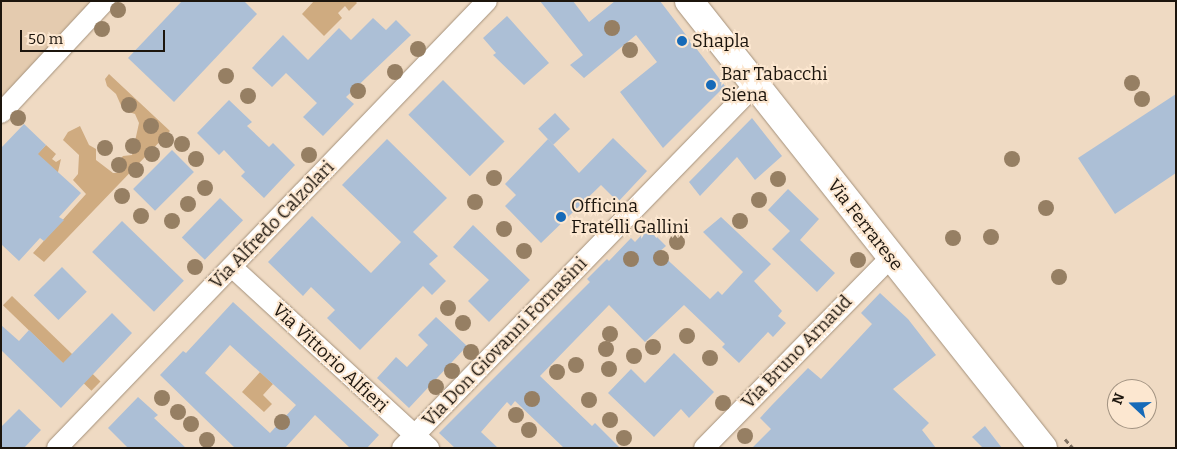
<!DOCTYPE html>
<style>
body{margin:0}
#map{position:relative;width:1177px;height:449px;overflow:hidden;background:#efdac3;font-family:Bitter,serif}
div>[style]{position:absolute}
.built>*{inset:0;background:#e4cbaf}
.green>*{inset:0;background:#cfab80;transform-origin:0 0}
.building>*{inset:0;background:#acbfd6;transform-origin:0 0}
.path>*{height:3px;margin-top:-1.5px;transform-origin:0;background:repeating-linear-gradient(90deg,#7f7162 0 5px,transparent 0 7.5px)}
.roads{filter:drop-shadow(0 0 1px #a4917b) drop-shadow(0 0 1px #a4917b)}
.street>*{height:20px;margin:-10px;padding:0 10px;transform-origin:10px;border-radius:10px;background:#fff}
.secondary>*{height:28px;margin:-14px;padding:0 14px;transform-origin:14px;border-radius:14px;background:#fff}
.trees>*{width:16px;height:16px;margin:-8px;border-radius:50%;background:#967f63}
.dots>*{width:14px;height:14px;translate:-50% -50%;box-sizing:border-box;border:2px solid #fce7d0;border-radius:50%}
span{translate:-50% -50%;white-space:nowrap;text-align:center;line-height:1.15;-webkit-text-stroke:4px #fce7d0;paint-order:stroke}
.poi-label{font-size:18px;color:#1c150d}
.left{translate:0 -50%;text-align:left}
.street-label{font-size:18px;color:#1c150d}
.frame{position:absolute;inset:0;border:2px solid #1c150d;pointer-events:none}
.north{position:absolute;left:1107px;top:379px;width:50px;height:50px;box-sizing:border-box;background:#fce7d0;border:1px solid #a29382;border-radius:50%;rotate:291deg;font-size:14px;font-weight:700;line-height:20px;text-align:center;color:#1c150d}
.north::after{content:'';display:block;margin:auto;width:18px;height:22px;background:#166ab8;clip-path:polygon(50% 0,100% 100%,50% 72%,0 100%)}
.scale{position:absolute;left:20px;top:30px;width:145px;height:22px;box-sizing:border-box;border:2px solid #1c150d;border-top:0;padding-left:6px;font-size:15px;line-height:18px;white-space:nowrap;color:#1c150d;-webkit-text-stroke:4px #fce7d0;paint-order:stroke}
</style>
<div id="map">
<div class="built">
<i style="clip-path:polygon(1px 1px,105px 1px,1px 113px)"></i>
</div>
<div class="green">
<i style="clip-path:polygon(314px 1px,355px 1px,357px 3px,349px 11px,345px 6px,338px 13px,342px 18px,324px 36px,302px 14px)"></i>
<i style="clip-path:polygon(109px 74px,170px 131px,44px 262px,33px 253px,86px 194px,73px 180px,78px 174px,79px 155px,63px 140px,68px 132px,80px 126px,89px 145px,96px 149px,96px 160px,113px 173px,117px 173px,117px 163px,123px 156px,132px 155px,139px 123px,135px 114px,123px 110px,116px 94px,107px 86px,105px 79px)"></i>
<i style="clip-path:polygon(46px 145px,56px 154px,52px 159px,56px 162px,61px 159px,58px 172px,25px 167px)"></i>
<i style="left:12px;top:296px;width:123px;height:13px;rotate:44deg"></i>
<i style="clip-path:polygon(260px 372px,273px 384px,263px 395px,272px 404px,264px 412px,242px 392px)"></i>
</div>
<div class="building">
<i style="clip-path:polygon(182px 1px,244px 1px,257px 14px,174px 102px,128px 58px)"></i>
<i style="clip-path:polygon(540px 1px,573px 1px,589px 22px,615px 1px,660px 1px,725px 86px,663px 148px,620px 92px,657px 62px,636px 35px,584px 78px,570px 65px,583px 55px)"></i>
<i style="clip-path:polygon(507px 16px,549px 63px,524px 85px,493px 55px,496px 53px,483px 38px)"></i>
<i style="clip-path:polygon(373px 18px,386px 30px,396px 20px,411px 35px,346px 97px,354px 104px,323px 136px,303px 117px,317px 103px,286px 73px,272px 87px,252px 68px,283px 35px,308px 60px,339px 28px,351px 40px)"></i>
<i style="left:443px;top:80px;width:87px;height:49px;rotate:45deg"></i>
<i style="clip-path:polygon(1176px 94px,1176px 173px,1115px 214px,1078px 158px)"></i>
<i style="clip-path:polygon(229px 100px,252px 122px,247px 126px,269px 147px,273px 143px,295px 165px,264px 198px,241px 176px,245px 172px,224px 150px,219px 155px,197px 133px)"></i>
<i style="left:555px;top:113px;width:22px;height:23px;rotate:47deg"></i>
<i style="clip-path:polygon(752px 118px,782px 156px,755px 180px,737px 157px,700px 196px,689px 182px)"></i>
<i style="clip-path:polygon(24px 124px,46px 145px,38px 154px,81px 193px,59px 217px,64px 220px,44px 241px,40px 238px,19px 261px,1px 244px,1px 148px)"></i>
<i style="clip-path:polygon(613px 138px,647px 171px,618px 202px,601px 185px,541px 243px,505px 206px,516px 195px,505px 184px,548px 139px,579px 173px)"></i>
<i style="clip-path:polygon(387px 139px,447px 198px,413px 232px,438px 256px,429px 264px,446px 281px,432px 295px,423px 286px,360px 350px,327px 318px,335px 310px,311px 287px,303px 296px,268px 262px,312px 216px,371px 273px,401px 242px,342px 185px)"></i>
<i style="left:172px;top:150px;width:31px;height:55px;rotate:45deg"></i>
<i style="clip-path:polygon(788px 189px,819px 219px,800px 240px,835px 273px,817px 292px,772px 249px,790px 231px,768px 210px)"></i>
<i style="left:220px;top:198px;width:32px;height:55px;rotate:44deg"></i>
<i style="clip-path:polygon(721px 217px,771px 264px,754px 281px,782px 311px,778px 316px,786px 323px,773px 337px,768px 332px,739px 363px,722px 347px,725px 344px,684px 305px,645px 342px,609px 305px,540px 376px,592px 426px,595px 423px,620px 448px,564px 448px,515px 401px,511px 406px,507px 402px,481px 432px,498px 448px,455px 448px,439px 433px,590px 282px,587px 279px,607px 259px,609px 261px,631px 238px,635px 242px,648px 228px,666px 246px,659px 252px,710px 299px,718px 291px,722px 295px,743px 272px,703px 232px)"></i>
<i style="left:122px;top:221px;width:86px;height:43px;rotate:44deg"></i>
<i style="clip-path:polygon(473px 225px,530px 280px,489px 322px,468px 301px,489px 280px,453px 247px)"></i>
<i style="left:62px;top:267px;width:35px;height:40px;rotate:45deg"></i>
<i style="clip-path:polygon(880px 293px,908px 319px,936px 355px,893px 389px,929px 423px,922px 430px,936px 448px,752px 448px,771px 429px,760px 418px,772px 405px,808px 368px,821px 379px,872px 324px,861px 313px)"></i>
<i style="clip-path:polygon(evenodd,233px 302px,379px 435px,367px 448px,350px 448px,315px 415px,285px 448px,235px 448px,160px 375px,183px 351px,186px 353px,233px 302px,230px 345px,296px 405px,270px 433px,205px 373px,230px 345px)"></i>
<i style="clip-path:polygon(112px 313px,132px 333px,61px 408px,1px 350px,1px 325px,19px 341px,29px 330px,63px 363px)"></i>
<i style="clip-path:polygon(436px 317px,467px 346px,409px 408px,377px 378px,396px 357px,407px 367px,428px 345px,418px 335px)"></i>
<i style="clip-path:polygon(674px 353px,714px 392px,689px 418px,681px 409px,654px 437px,608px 393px,631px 369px,645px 383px)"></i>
<i style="clip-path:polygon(138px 397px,158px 415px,154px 418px,186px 448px,128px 448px,108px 428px)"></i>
<i style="clip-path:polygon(19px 409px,41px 430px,24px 448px,1px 448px,1px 427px)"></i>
<i style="clip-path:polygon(985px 426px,1002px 448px,983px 448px,972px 437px)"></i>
</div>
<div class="path">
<i style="left:1065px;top:439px;width:12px;rotate:48deg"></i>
</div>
<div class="roads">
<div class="street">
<i style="left:1px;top:113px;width:153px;rotate:-47.1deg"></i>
<i style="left:232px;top:267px;width:268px;rotate:42.6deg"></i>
<i style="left:57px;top:448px;width:620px;rotate:-46.11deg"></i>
<i style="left:402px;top:448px;width:506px;rotate:-45.8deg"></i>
<i style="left:704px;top:448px;width:267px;rotate:-45.6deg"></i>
</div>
<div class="secondary">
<i style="left:689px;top:1px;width:570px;rotate:51.62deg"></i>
</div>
</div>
<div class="trees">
<i style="left:118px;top:10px"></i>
<i style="left:612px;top:28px"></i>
<i style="left:102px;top:29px"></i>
<i style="left:418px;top:49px"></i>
<i style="left:630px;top:50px"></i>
<i style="left:395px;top:72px"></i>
<i style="left:226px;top:76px"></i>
<i style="left:1132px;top:83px"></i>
<i style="left:358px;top:91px"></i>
<i style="left:248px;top:96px"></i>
<i style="left:1142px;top:99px"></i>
<i style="left:129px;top:105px"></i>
<i style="left:18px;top:118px"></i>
<i style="left:151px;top:126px"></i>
<i style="left:166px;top:140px"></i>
<i style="left:182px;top:144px"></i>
<i style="left:133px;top:146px"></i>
<i style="left:105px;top:148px"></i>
<i style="left:152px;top:154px"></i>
<i style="left:309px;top:155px"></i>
<i style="left:196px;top:159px"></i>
<i style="left:1012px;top:159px"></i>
<i style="left:119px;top:165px"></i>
<i style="left:136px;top:170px"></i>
<i style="left:494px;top:178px"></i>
<i style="left:778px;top:179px"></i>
<i style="left:205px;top:188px"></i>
<i style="left:122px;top:196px"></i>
<i style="left:759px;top:200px"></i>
<i style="left:475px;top:202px"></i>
<i style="left:188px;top:204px"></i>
<i style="left:1046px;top:208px"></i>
<i style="left:141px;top:216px"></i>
<i style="left:172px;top:221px"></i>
<i style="left:740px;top:221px"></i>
<i style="left:504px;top:229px"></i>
<i style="left:991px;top:237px"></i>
<i style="left:953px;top:238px"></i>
<i style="left:677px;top:242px"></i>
<i style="left:524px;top:251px"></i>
<i style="left:661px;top:258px"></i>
<i style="left:631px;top:259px"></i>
<i style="left:858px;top:260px"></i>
<i style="left:195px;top:267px"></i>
<i style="left:1059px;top:277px"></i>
<i style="left:448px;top:308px"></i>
<i style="left:463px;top:323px"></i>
<i style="left:610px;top:334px"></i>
<i style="left:687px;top:336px"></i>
<i style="left:653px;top:347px"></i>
<i style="left:606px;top:349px"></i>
<i style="left:471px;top:352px"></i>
<i style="left:634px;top:356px"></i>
<i style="left:710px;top:358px"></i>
<i style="left:576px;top:365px"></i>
<i style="left:609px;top:369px"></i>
<i style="left:452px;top:371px"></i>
<i style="left:557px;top:372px"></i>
<i style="left:436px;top:387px"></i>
<i style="left:162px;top:398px"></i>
<i style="left:532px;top:399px"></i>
<i style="left:589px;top:400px"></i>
<i style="left:723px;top:403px"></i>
<i style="left:178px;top:412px"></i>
<i style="left:516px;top:415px"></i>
<i style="left:610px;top:420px"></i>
<i style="left:282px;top:422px"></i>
<i style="left:191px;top:424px"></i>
<i style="left:529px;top:430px"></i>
<i style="left:745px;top:436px"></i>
<i style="left:624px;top:438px"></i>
<i style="left:207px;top:440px"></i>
</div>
<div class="dots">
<i style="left:682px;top:41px;background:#166ab8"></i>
<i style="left:711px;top:85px;background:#166ab8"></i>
<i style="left:561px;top:217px;background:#166ab8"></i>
</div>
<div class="poi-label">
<span class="left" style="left:692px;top:41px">Shapla</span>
<span class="left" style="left:721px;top:85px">Bar Tabacchi<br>Siena</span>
<span class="left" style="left:571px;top:217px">Officina<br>Fratelli Gallini</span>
</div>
<div class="street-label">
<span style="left:272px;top:225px;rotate:-46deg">Via Alfredo Calzolari</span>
<span style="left:865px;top:225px;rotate:52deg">Via Ferrarese</span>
<span style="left:505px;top:342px;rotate:-46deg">Via Don Giovanni Fornasini</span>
<span style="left:797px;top:352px;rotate:-46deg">Via Bruno Arnaud</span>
<span style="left:330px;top:358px;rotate:43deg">Via Vittorio Alfieri</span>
</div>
<div class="frame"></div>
<div class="north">N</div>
<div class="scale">50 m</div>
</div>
